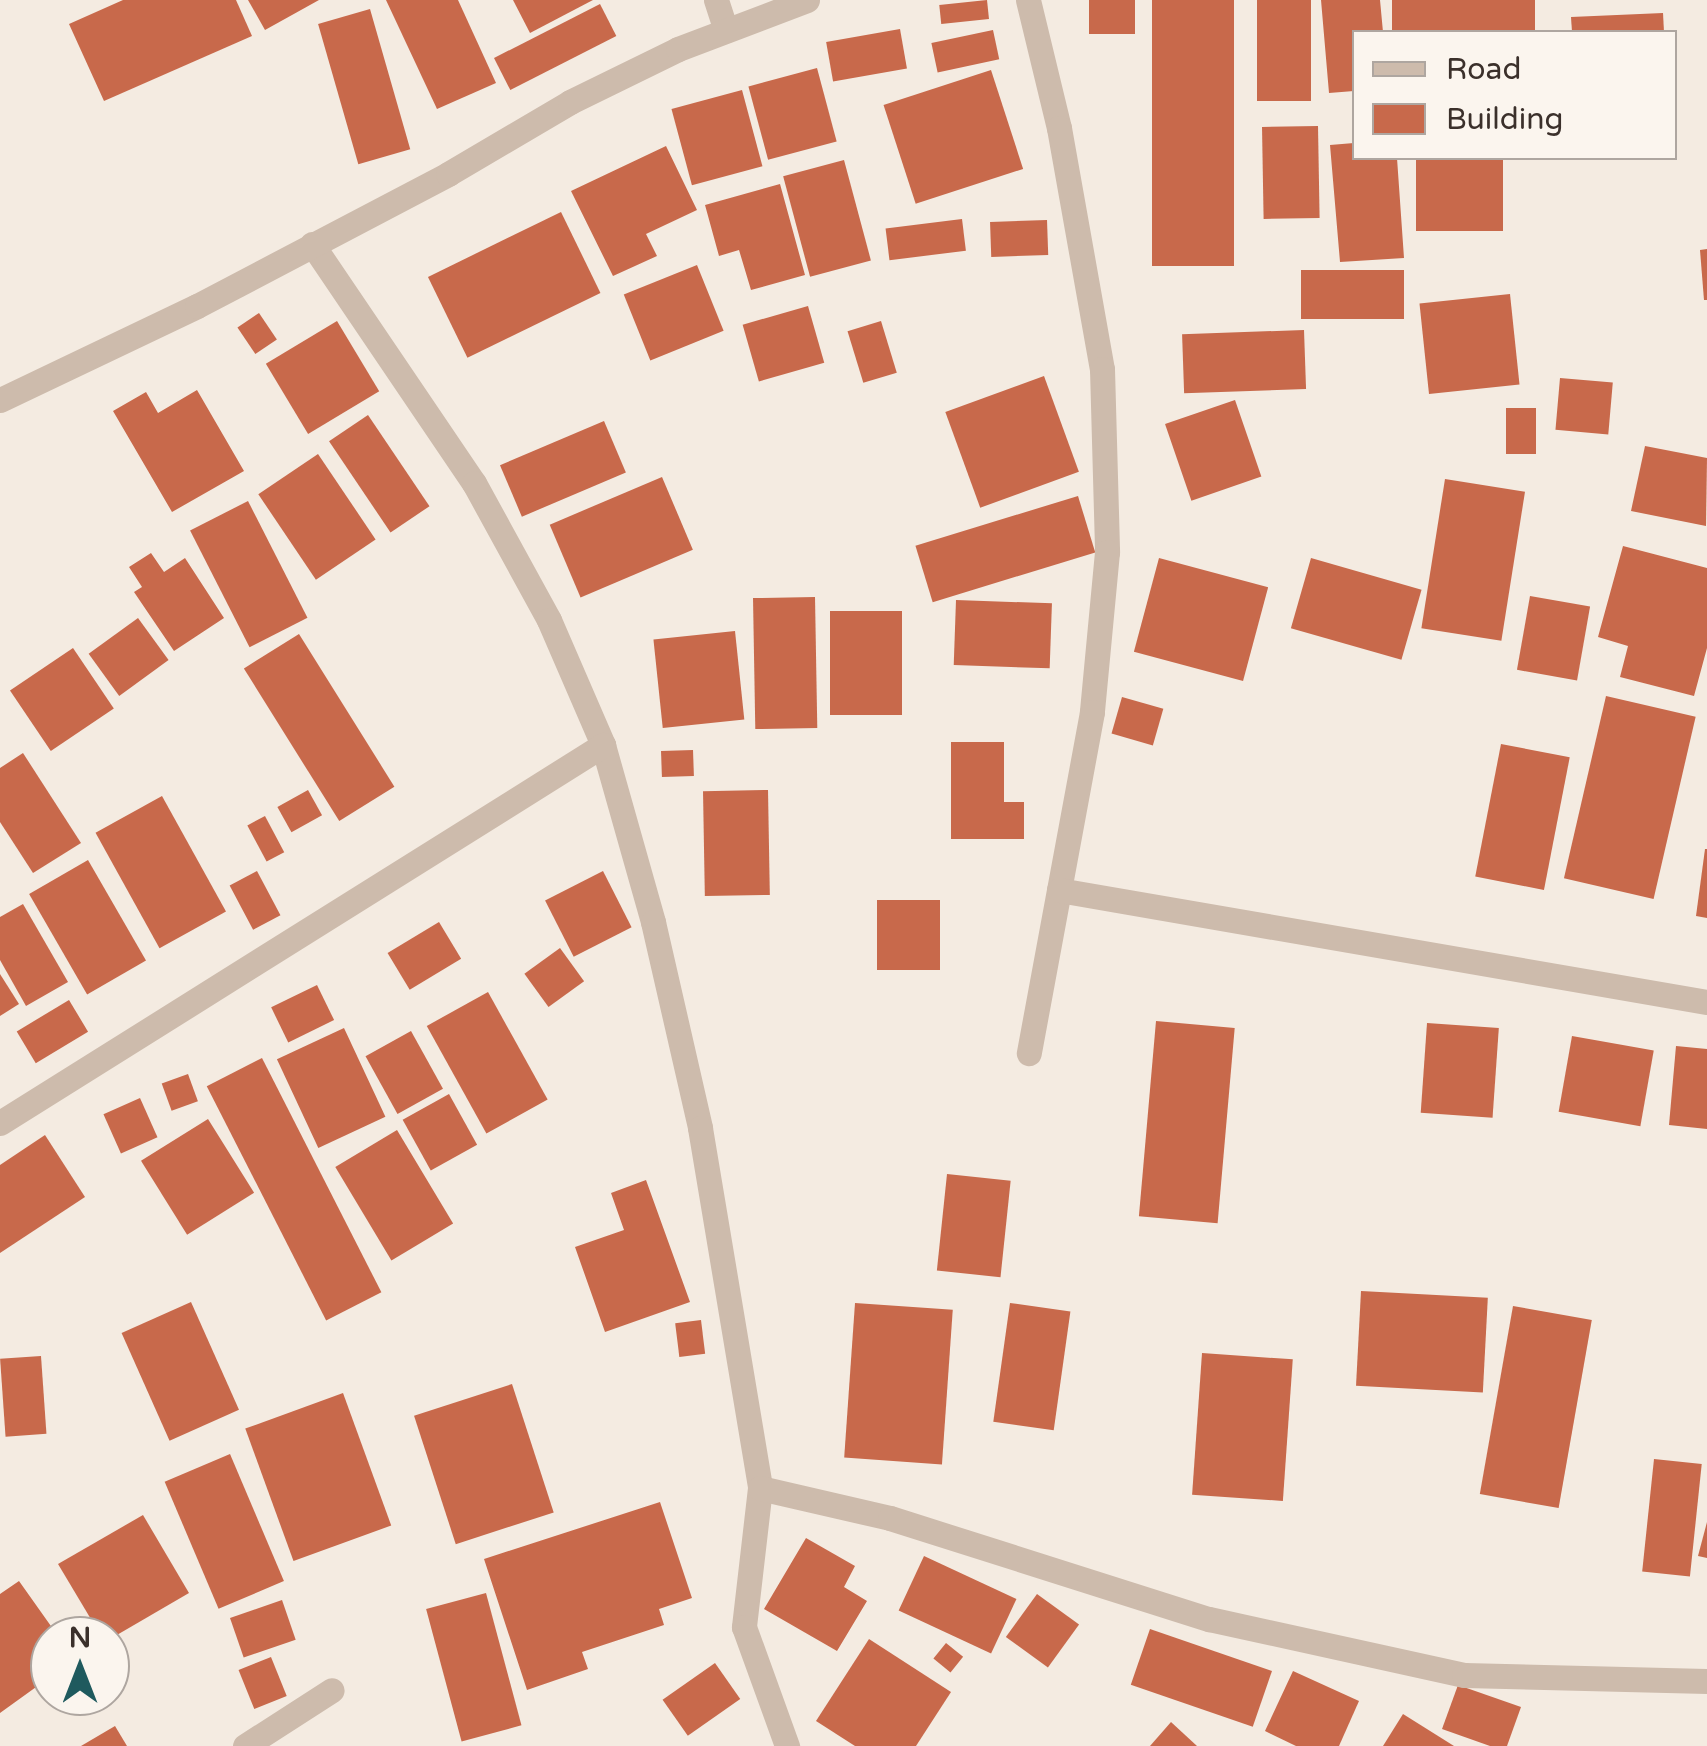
<!DOCTYPE html>
<style>
body{margin:0}
#map{position:relative;width:1707px;height:1746px;overflow:hidden;background:#f4ebe1;font-family:"Varela Round",sans-serif}
div>[style]{position:absolute}
.building>*{inset:0;background:#c8694b;transform-origin:0 0}
.minor>*{height:25px;margin:-12.5px;padding:0 12.5px;transform-origin:12.5px;border-radius:12.5px;background:#cdbbac}
span{translate:-50% -50%;white-space:nowrap;text-align:center;line-height:1.15;-webkit-text-stroke:10px #fbf5ee;paint-order:stroke}
.legend{position:absolute;left:1352px;top:30px;width:325px;height:130px;box-sizing:border-box;background:#fbf5ee;border:2px solid #aea6a0;margin:0;padding:12px 18px;list-style:none;font-size:30px;color:#3b302b}
.legend li{display:flex;align-items:center;gap:20px;height:50px}
.legend b{width:50px;border:2px solid #aea6a0}
.north{position:absolute;left:30px;top:1616px;width:100px;height:100px;box-sizing:border-box;background:#fbf5ee;border:2px solid #aea6a0;border-radius:50%;rotate:0deg;font-size:28px;font-weight:700;line-height:40px;text-align:center;color:#3b302b}
.north::after{content:'';display:block;margin:auto;width:35px;height:45px;background:#1f5a5e;clip-path:polygon(50% 0,100% 100%,50% 72%,0 100%)}
</style>
<div id="map">
<div class="building">
<i style="clip-path:polygon(123px 0,236px 0,252px 36px,104px 101px,69px 24px)"></i>
<i style="clip-path:polygon(248px 0,319px 0,265px 30px)"></i>
<i style="clip-path:polygon(386px 0,458px 0,496px 83px,437px 109px)"></i>
<i style="clip-path:polygon(513px 0,593px 0,530px 33px)"></i>
<i style="left:987px;top:0;width:19px;height:48px;rotate:84deg"></i>
<i style="left:1089px;top:0;width:46px;height:34px"></i>
<i style="left:1152px;top:0;width:82px;height:266px"></i>
<i style="left:1257px;top:0;width:54px;height:101px"></i>
<i style="clip-path:polygon(1321px 0,1380px 0,1383px 32px,1354px 32px,1354px 91px,1329px 93px)"></i>
<i style="left:1392px;top:0;width:143px;height:32px"></i>
<i style="left:600px;top:4px;width:36px;height:119px;rotate:63deg"></i>
<i style="left:370px;top:9px;width:146px;height:54px;rotate:74deg"></i>
<i style="clip-path:polygon(1663px 13px,1664px 32px,1572px 32px,1571px 17px)"></i>
<i style="left:900px;top:29px;width:40px;height:75px;rotate:80deg"></i>
<i style="left:993px;top:30px;width:30px;height:63px;rotate:78deg"></i>
<i style="left:817px;top:68px;width:76px;height:71px;rotate:75deg"></i>
<i style="left:991px;top:70px;width:104px;height:113px;rotate:72deg"></i>
<i style="left:742px;top:90px;width:79px;height:73px;rotate:75deg"></i>
<i style="left:1318px;top:126px;width:92px;height:56px;rotate:89deg"></i>
<i style="clip-path:polygon(1354px 143px,1354px 158px,1397px 158px,1404px 258px,1340px 262px,1330px 145px)"></i>
<i style="clip-path:polygon(666px 146px,697px 210px,646px 234px,657px 256px,613px 276px,571px 191px)"></i>
<i style="left:1416px;top:158px;width:87px;height:73px"></i>
<i style="left:844px;top:160px;width:104px;height:63px;rotate:75deg"></i>
<i style="clip-path:polygon(780px 184px,805px 275px,751px 290px,739px 250px,719px 256px,705px 205px)"></i>
<i style="left:561px;top:212px;width:90px;height:148px;rotate:64deg"></i>
<i style="left:962px;top:219px;width:32px;height:77px;rotate:83deg"></i>
<i style="left:1047px;top:220px;width:35px;height:57px;rotate:88deg"></i>
<i style="clip-path:polygon(1707px 249px,1707px 300px,1704px 300px,1700px 250px)"></i>
<i style="left:697px;top:265px;width:71px;height:79px;rotate:68deg"></i>
<i style="left:1404px;top:270px;width:49px;height:103px;rotate:90deg"></i>
<i style="left:1510px;top:294px;width:91px;height:91px;rotate:84deg"></i>
<i style="left:808px;top:306px;width:59px;height:68px;rotate:74deg"></i>
<i style="left:259px;top:313px;width:32px;height:26px;rotate:56deg"></i>
<i style="left:337px;top:321px;width:82px;height:83px;rotate:59deg"></i>
<i style="left:881px;top:321px;width:54px;height:35px;rotate:73deg"></i>
<i style="left:1304px;top:330px;width:59px;height:122px;rotate:88deg"></i>
<i style="left:1044px;top:376px;width:102px;height:105px;rotate:70deg"></i>
<i style="left:1560px;top:378px;width:53px;height:52px;rotate:5deg"></i>
<i style="clip-path:polygon(197px 390px,244px 471px,172px 512px,113px 411px,146px 392px,158px 413px)"></i>
<i style="left:1235px;top:400px;width:81px;height:74px;rotate:71deg"></i>
<i style="left:1506px;top:408px;width:30px;height:46px"></i>
<i style="left:368px;top:415px;width:110px;height:47px;rotate:56deg"></i>
<i style="left:604px;top:421px;width:56px;height:113px;rotate:67deg"></i>
<i style="clip-path:polygon(1645px 446px,1707px 458px,1706px 526px,1631px 511px)"></i>
<i style="left:318px;top:454px;width:103px;height:72px;rotate:56deg"></i>
<i style="left:662px;top:477px;width:79px;height:122px;rotate:67deg"></i>
<i style="left:1445px;top:479px;width:81px;height:151px;rotate:9deg"></i>
<i style="left:1078px;top:496px;width:59px;height:170px;rotate:73deg"></i>
<i style="left:248px;top:501px;width:131px;height:65px;rotate:63deg"></i>
<i style="clip-path:polygon(1623px 546px,1707px 568px,1707px 648px,1694px 696px,1620px 677px,1628px 646px,1598px 637px)"></i>
<i style="clip-path:polygon(151px 553px,164px 572px,185px 558px,224px 618px,174px 651px,134px 592px,142px 587px,129px 567px)"></i>
<i style="left:1159px;top:558px;width:113px;height:97px;rotate:15deg"></i>
<i style="left:1311px;top:558px;width:115px;height:73px;rotate:16deg"></i>
<i style="left:1530px;top:596px;width:61px;height:75px;rotate:10deg"></i>
<i style="left:815px;top:597px;width:131px;height:62px;rotate:89deg"></i>
<i style="left:956px;top:600px;width:96px;height:65px;rotate:2deg"></i>
<i style="left:830px;top:611px;width:72px;height:104px"></i>
<i style="left:138px;top:618px;width:52px;height:61px;rotate:54deg"></i>
<i style="left:735px;top:631px;width:89px;height:82px;rotate:84deg"></i>
<i style="left:299px;top:634px;width:180px;height:65px;rotate:58deg"></i>
<i style="left:73px;top:648px;width:73px;height:76px;rotate:56deg"></i>
<i style="left:1606px;top:696px;width:92px;height:187px;rotate:13deg"></i>
<i style="left:1122px;top:697px;width:43px;height:38px;rotate:16deg"></i>
<i style="clip-path:polygon(951px 742px,1004px 742px,1004px 802px,1024px 802px,1024px 839px,951px 839px)"></i>
<i style="left:1501px;top:744px;width:70px;height:135px;rotate:11deg"></i>
<i style="left:693px;top:750px;width:26px;height:32px;rotate:88deg"></i>
<i style="clip-path:polygon(23px 753px,81px 843px,33px 873px,0 822px,0 768px)"></i>
<i style="left:308px;top:790px;width:29px;height:35px;rotate:61deg"></i>
<i style="left:768px;top:790px;width:105px;height:65px;rotate:89deg"></i>
<i style="left:162px;top:796px;width:132px;height:76px;rotate:61deg"></i>
<i style="left:265px;top:816px;width:41px;height:20px;rotate:62deg"></i>
<i style="clip-path:polygon(1705px 849px,1707px 849px,1707px 918px,1696px 916px)"></i>
<i style="left:88px;top:860px;width:116px;height:68px;rotate:60deg"></i>
<i style="left:257px;top:871px;width:50px;height:31px;rotate:62deg"></i>
<i style="left:603px;top:871px;width:63px;height:65px;rotate:63deg"></i>
<i style="left:877px;top:900px;width:63px;height:70px"></i>
<i style="clip-path:polygon(23px 904px,68px 982px,26px 1006px,0 960px,0 917px)"></i>
<i style="left:439px;top:922px;width:43px;height:60px;rotate:59deg"></i>
<i style="left:560px;top:948px;width:41px;height:44px;rotate:54deg"></i>
<i style="clip-path:polygon(0 974px,19px 1004px,0 1016px)"></i>
<i style="left:317px;top:985px;width:39px;height:51px;rotate:64deg"></i>
<i style="left:488px;top:992px;width:123px;height:70px;rotate:61deg"></i>
<i style="left:69px;top:1000px;width:37px;height:61px;rotate:59deg"></i>
<i style="left:1156px;top:1021px;width:79px;height:196px;rotate:5deg"></i>
<i style="left:1427px;top:1023px;width:72px;height:90px;rotate:4deg"></i>
<i style="left:344px;top:1028px;width:98px;height:74px;rotate:65deg"></i>
<i style="left:411px;top:1031px;width:66px;height:52px;rotate:61deg"></i>
<i style="left:1572px;top:1036px;width:83px;height:77px;rotate:10deg"></i>
<i style="clip-path:polygon(1676px 1046px,1707px 1049px,1707px 1129px,1669px 1125px)"></i>
<i style="left:262px;top:1058px;width:263px;height:62px;rotate:63deg"></i>
<i style="left:188px;top:1074px;width:29px;height:28px;rotate:70deg"></i>
<i style="left:449px;top:1094px;width:58px;height:53px;rotate:61deg"></i>
<i style="left:140px;top:1098px;width:43px;height:40px;rotate:66deg"></i>
<i style="left:208px;top:1119px;width:87px;height:79px;rotate:58deg"></i>
<i style="left:397px;top:1130px;width:109px;height:72px;rotate:59deg"></i>
<i style="clip-path:polygon(45px 1135px,85px 1197px,0 1253px,0 1165px)"></i>
<i style="left:947px;top:1174px;width:64px;height:97px;rotate:6deg"></i>
<i style="clip-path:polygon(646px 1180px,690px 1302px,605px 1332px,575px 1247px,624px 1230px,611px 1193px)"></i>
<i style="left:1361px;top:1291px;width:127px;height:95px;rotate:3deg"></i>
<i style="left:191px;top:1302px;width:118px;height:76px;rotate:66deg"></i>
<i style="left:855px;top:1303px;width:98px;height:155px;rotate:4deg"></i>
<i style="left:1010px;top:1303px;width:61px;height:120px;rotate:8deg"></i>
<i style="left:1513px;top:1306px;width:80px;height:191px;rotate:10deg"></i>
<i style="left:701px;top:1320px;width:34px;height:26px;rotate:83deg"></i>
<i style="left:1202px;top:1353px;width:91px;height:142px;rotate:4deg"></i>
<i style="left:41px;top:1356px;width:78px;height:41px;rotate:86deg"></i>
<i style="left:512px;top:1384px;width:135px;height:103px;rotate:72deg"></i>
<i style="left:343px;top:1393px;width:141px;height:104px;rotate:70deg"></i>
<i style="left:230px;top:1454px;width:138px;height:71px;rotate:67deg"></i>
<i style="left:1654px;top:1459px;width:48px;height:113px;rotate:6deg"></i>
<i style="clip-path:polygon(660px 1502px,692px 1598px,659px 1609px,664px 1625px,582px 1652px,588px 1669px,527px 1690px,484px 1559px)"></i>
<i style="clip-path:polygon(143px 1515px,189px 1593px,110px 1639px,101px 1636px,58px 1564px)"></i>
<i style="clip-path:polygon(1707px 1522px,1707px 1558px,1698px 1556px)"></i>
<i style="clip-path:polygon(806px 1538px,855px 1566px,844px 1587px,867px 1601px,837px 1651px,764px 1609px)"></i>
<i style="left:924px;top:1556px;width:102px;height:60px;rotate:25deg"></i>
<i style="clip-path:polygon(19px 1581px,58px 1636px,50px 1636px,50px 1677px,0 1713px,0 1594px)"></i>
<i style="left:486px;top:1593px;width:137px;height:62px;rotate:75deg"></i>
<i style="left:1037px;top:1594px;width:52px;height:53px;rotate:36deg"></i>
<i style="left:282px;top:1600px;width:42px;height:55px;rotate:71deg"></i>
<i style="left:1150px;top:1629px;width:129px;height:59px;rotate:19deg"></i>
<i style="clip-path:polygon(869px 1639px,951px 1692px,916px 1746px,855px 1746px,816px 1721px)"></i>
<i style="left:946px;top:1643px;width:22px;height:20px;rotate:39deg"></i>
<i style="left:271px;top:1657px;width:42px;height:35px;rotate:68deg"></i>
<i style="left:715px;top:1663px;width:44px;height:64px;rotate:55deg"></i>
<i style="clip-path:polygon(1293px 1671px,1359px 1701px,1339px 1746px,1296px 1746px,1265px 1731px)"></i>
<i style="clip-path:polygon(1458px 1685px,1521px 1707px,1507px 1746px,1490px 1746px,1442px 1729px)"></i>
<i style="clip-path:polygon(1403px 1714px,1454px 1746px,1383px 1746px)"></i>
<i style="clip-path:polygon(1171px 1722px,1197px 1746px,1150px 1746px)"></i>
<i style="clip-path:polygon(115px 1726px,127px 1746px,81px 1746px)"></i>
</div>
<div class="minor">
<i style="left:716px;top:0;width:32px;rotate:72deg"></i>
<i style="left:1028px;top:0;width:132px;rotate:76.4deg"></i>
<i style="left:1059px;top:128px;width:245px;rotate:79.9deg"></i>
<i style="left:1102px;top:369px;width:183px;rotate:88.4deg"></i>
<i style="left:1107px;top:552px;width:161px;rotate:95.4deg"></i>
<i style="left:1092px;top:712px;width:347px;rotate:100.5deg"></i>
<i style="left:312px;top:244px;width:289px;rotate:55.9deg"></i>
<i style="left:474px;top:483px;width:156px;rotate:61.3deg"></i>
<i style="left:549px;top:620px;width:136px;rotate:66.6deg"></i>
<i style="left:603px;top:745px;width:184px;rotate:74.2deg"></i>
<i style="left:653px;top:922px;width:211px;rotate:77.1deg"></i>
<i style="left:700px;top:1128px;width:365px;rotate:80.5deg"></i>
<i style="left:760px;top:1488px;width:140px;rotate:96.6deg"></i>
<i style="left:744px;top:1627px;width:127px;rotate:70.1deg"></i>
<i style="left:0;top:400px;width:218px;rotate:-25.5deg"></i>
<i style="left:197px;top:306px;width:284px;rotate:-27.7deg"></i>
<i style="left:448px;top:174px;width:142px;rotate:-30.5deg"></i>
<i style="left:570px;top:102px;width:120px;rotate:-26.1deg"></i>
<i style="left:678px;top:49px;width:138px;rotate:-20.8deg"></i>
<i style="left:1059px;top:890px;width:658px;rotate:9.81deg"></i>
<i style="left:0;top:1123px;width:712px;rotate:-32.08deg"></i>
<i style="left:760px;top:1488px;width:133px;rotate:13deg"></i>
<i style="left:890px;top:1518px;width:335px;rotate:17.6deg"></i>
<i style="left:1209px;top:1619px;width:261px;rotate:12.4deg"></i>
<i style="left:1464px;top:1675px;width:243px;rotate:1.4deg"></i>
<i style="left:245px;top:1746px;width:103px;rotate:-32.8deg"></i>
</div>
<ul class="legend">
<li><b style="height:12px;background:#cdbbac"></b>Road</li>
<li><b style="height:28px;background:#c8694b"></b>Building</li>
</ul>
<div class="north">N</div>
</div>
